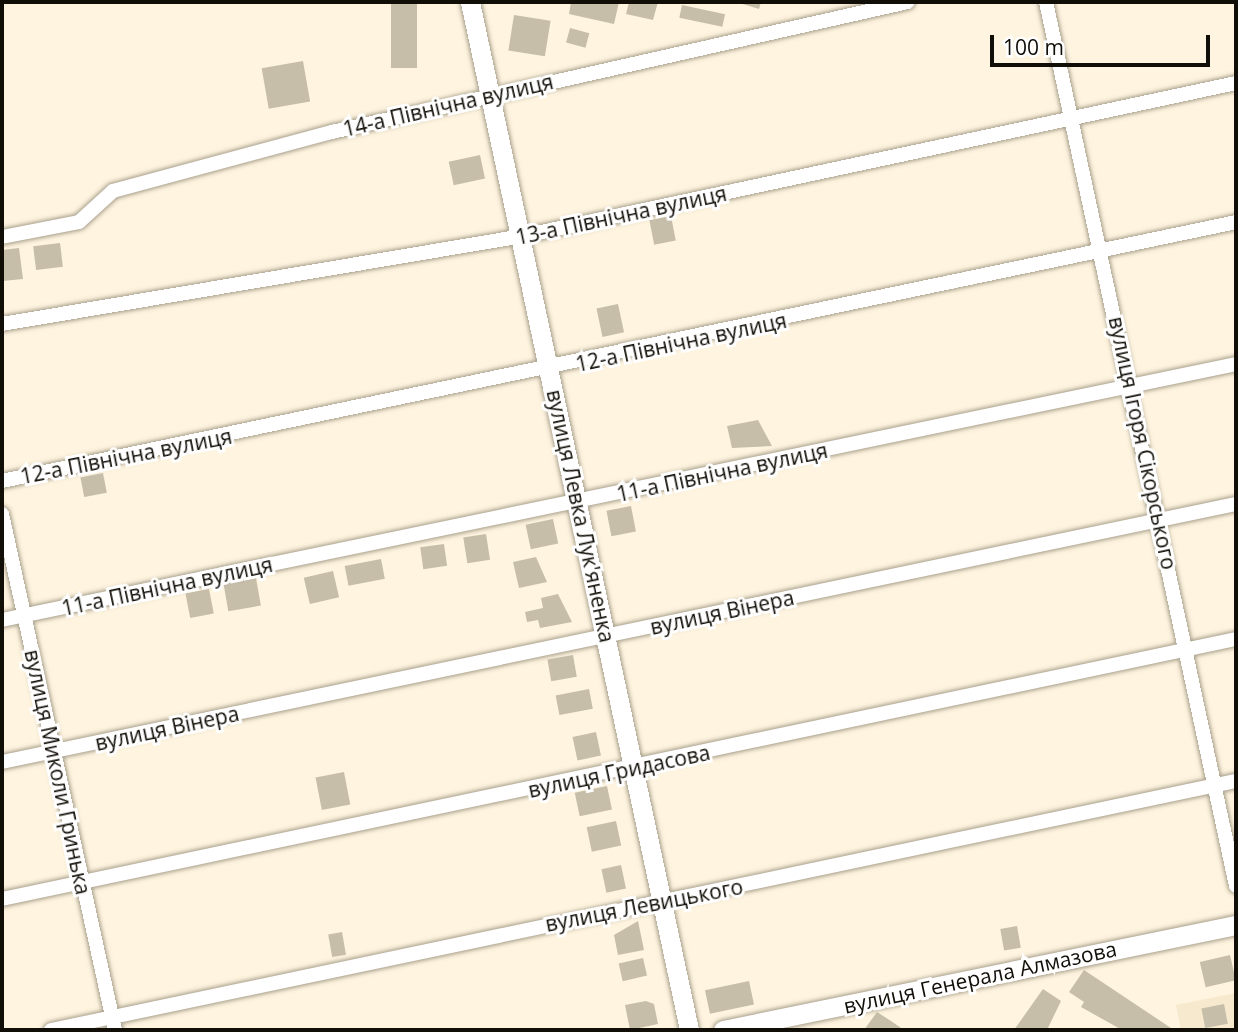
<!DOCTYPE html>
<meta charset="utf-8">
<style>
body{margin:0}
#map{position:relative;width:1238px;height:1032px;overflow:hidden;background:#fef4df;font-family:"Open Sans",sans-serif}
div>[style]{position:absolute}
.built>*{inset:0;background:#f6e9cd}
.building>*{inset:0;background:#c7beaa;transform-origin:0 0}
.roads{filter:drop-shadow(0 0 2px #a9a08d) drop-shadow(0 0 2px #a9a08d)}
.street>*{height:14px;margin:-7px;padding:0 7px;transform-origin:7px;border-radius:7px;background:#fff}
.secondary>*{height:19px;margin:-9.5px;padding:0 9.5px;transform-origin:9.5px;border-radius:9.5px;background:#fff}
span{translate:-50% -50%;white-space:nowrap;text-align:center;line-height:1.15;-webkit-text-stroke:6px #fff;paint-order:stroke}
.street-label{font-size:21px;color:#110e07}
.frame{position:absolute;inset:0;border:4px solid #110e07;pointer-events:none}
.scale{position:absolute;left:990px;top:35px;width:220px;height:32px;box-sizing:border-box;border:4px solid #110e07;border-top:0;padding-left:9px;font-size:21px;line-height:24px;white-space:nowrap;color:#110e07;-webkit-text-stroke:5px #fff;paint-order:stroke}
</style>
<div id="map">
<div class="built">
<i style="clip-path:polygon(1236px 993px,1236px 1030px,1181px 1030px,1176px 1005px)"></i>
</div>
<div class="building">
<i style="left:391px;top:2px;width:26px;height:66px"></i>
<i style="clip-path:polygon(571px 2px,619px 2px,614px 24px,569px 14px)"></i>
<i style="clip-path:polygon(629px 2px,658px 2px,653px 20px,626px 14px)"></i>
<i style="clip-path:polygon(736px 2px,761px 2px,759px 9px)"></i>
<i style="left:682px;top:5px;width:44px;height:13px;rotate:12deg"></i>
<i style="left:514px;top:15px;width:37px;height:36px;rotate:9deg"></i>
<i style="left:570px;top:28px;width:20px;height:15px;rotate:15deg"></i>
<i style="left:303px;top:61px;width:41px;height:42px;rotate:80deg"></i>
<i style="left:480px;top:155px;width:24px;height:32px;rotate:78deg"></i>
<i style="left:671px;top:216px;width:25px;height:22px;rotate:79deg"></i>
<i style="left:60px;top:243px;width:24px;height:27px;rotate:83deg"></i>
<i style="clip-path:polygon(19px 248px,23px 279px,3px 281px,2px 250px)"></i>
<i style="left:618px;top:304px;width:29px;height:22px;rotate:78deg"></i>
<i style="clip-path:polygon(758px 420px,772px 446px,732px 448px,727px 426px)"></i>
<i style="left:103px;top:473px;width:20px;height:23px;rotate:79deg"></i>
<i style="left:631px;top:506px;width:26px;height:25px;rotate:79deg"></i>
<i style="left:553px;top:519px;width:25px;height:28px;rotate:78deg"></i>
<i style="left:486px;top:534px;width:26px;height:23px;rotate:81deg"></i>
<i style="left:444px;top:544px;width:22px;height:24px;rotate:82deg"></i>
<i style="clip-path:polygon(536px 557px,547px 582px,519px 588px,513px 562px)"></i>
<i style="left:381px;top:559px;width:20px;height:37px;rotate:79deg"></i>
<i style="left:333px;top:571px;width:27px;height:30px;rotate:77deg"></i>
<i style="left:256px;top:578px;width:28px;height:33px;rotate:80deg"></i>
<i style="left:209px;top:589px;width:25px;height:24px;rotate:79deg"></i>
<i style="clip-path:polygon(558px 594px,572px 622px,540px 628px,538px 620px,527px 622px,525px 612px,543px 608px,541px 598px)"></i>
<i style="left:573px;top:655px;width:22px;height:26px;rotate:80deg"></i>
<i style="left:589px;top:689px;width:20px;height:34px;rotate:79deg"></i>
<i style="left:596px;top:732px;width:24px;height:24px;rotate:78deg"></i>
<i style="left:344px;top:772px;width:33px;height:29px;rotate:79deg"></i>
<i style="left:607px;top:786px;width:24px;height:33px;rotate:78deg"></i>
<i style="left:616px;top:821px;width:25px;height:30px;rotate:78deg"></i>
<i style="left:621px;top:865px;width:24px;height:20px;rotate:78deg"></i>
<i style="clip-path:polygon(638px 921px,644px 950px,618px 955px,614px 935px)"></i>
<i style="left:1017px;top:926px;width:22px;height:17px;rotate:80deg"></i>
<i style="left:342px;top:932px;width:23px;height:14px;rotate:80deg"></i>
<i style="left:1230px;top:955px;width:26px;height:31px;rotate:77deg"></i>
<i style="left:643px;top:958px;width:18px;height:25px;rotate:77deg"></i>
<i style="clip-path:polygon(1084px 970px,1174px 1030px,1122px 1030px,1081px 1007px,1084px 1002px,1069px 992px)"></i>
<i style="left:749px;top:981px;width:24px;height:45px;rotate:78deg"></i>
<i style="clip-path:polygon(1043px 989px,1061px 1001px,1047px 1030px,1014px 1030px)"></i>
<i style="clip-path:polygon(646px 1001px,654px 1004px,658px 1024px,630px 1030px,625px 1005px)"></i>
<i style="left:1224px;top:1004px;width:20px;height:23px;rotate:79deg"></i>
<i style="clip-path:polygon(877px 1012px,891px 1021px,904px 1030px,864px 1030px)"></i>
</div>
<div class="roads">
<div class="street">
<i style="left:1046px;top:2px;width:904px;rotate:77.87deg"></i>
<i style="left:2px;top:237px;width:78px;rotate:-11deg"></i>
<i style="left:79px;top:222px;width:46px;rotate:-42.4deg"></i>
<i style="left:113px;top:191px;width:227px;rotate:-15.1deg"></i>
<i style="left:332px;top:132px;width:590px;rotate:-12.72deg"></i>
<i style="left:2px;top:324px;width:528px;rotate:-9.59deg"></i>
<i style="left:523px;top:236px;width:729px;rotate:-12.11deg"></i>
<i style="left:2px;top:481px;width:1261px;rotate:-11.85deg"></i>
<i style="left:2px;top:514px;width:528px;rotate:77.65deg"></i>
<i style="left:2px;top:620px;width:1260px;rotate:-11.72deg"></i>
<i style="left:2px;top:762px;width:1261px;rotate:-11.81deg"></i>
<i style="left:2px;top:899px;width:1261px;rotate:-11.9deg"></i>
<i style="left:51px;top:1030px;width:1211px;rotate:-11.87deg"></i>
</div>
<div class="secondary">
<i style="left:470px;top:2px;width:1051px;rotate:77.97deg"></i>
<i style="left:723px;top:1030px;width:524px;rotate:-11.57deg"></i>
</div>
</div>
<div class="street-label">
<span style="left:448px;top:105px;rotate:-13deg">14-а Північна вулиця</span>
<span style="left:621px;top:215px;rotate:-12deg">13-а Північна вулиця</span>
<span style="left:681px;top:342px;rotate:-12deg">12-а Північна вулиця</span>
<span style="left:1143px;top:443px;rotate:78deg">вулиця Ігоря Сікорського</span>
<span style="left:126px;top:456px;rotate:-11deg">12-а Північна вулиця</span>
<span style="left:722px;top:472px;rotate:-12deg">11-а Північна вулиця</span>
<span style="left:581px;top:516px;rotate:78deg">вулиця Левка Лук'яненка</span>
<span style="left:167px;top:586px;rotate:-12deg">11-а Північна вулиця</span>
<span style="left:722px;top:612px;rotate:-12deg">вулиця Вінера</span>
<span style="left:167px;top:728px;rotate:-12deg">вулиця Вінера</span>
<span style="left:619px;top:771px;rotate:-12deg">вулиця Гридасова</span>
<span style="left:58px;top:772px;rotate:78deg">вулиця Миколи Гринька</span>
<span style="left:644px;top:905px;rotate:-11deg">вулиця Левицького</span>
<span style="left:980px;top:977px;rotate:-12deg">вулиця Генерала Алмазова</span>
</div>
<div class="frame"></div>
<div class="scale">100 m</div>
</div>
